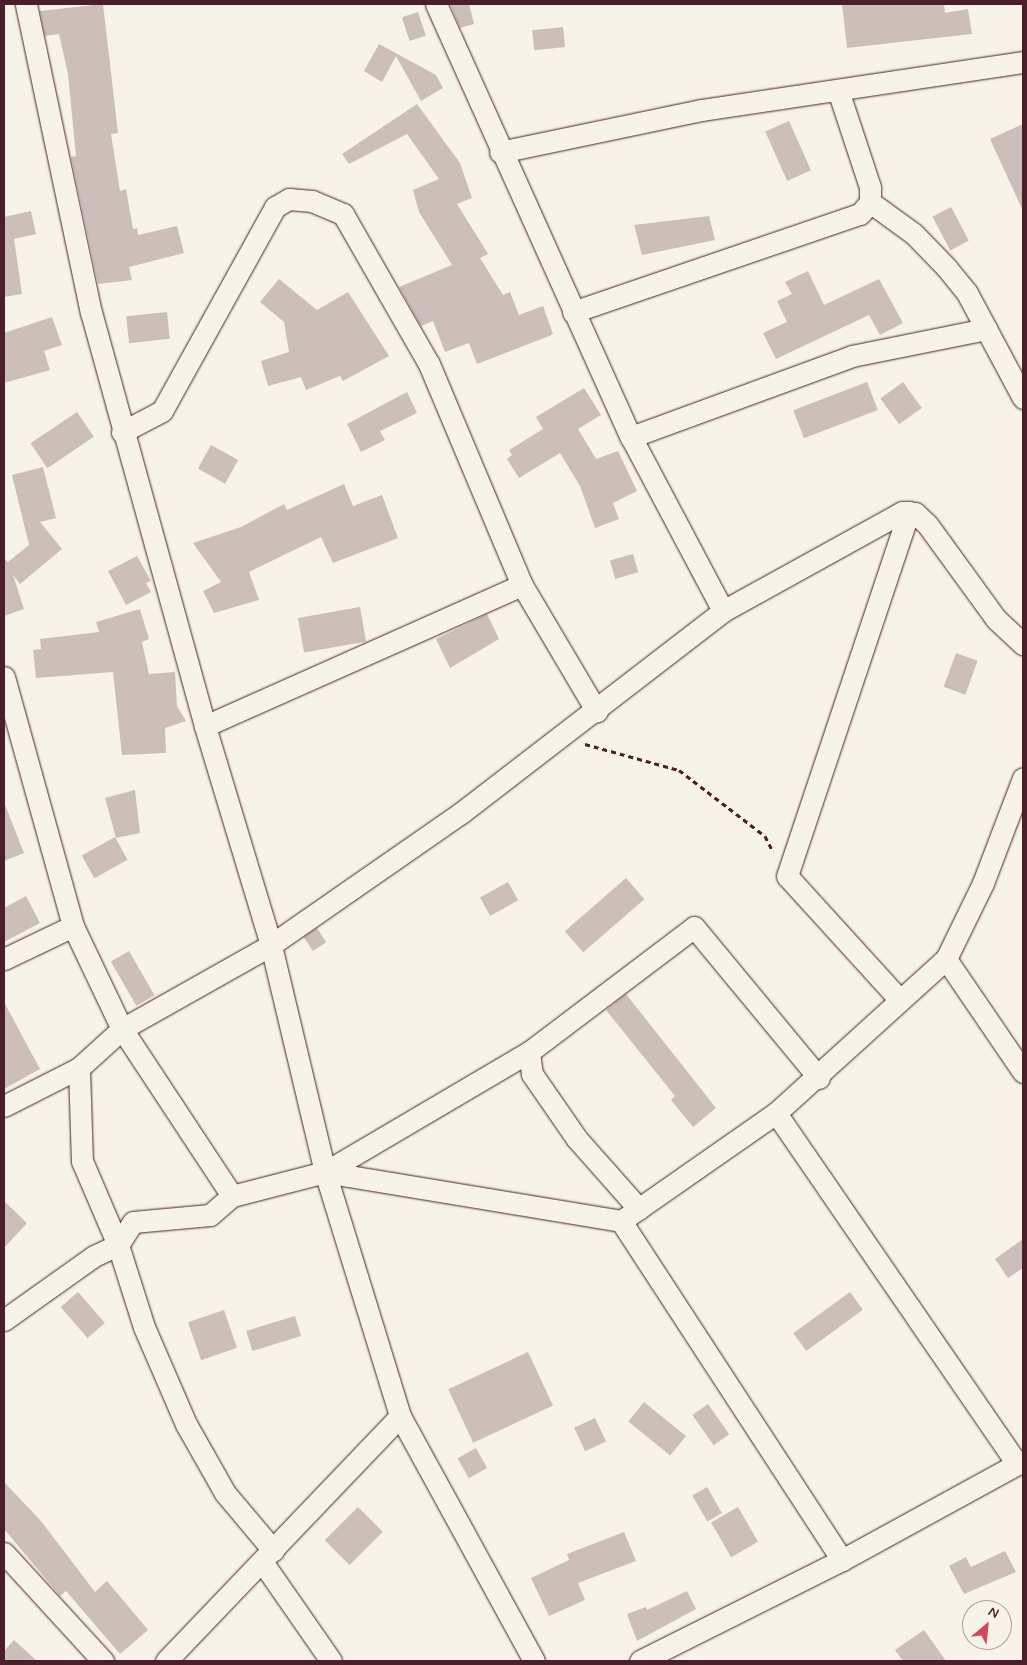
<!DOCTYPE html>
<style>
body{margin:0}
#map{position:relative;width:1027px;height:1665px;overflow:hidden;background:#f7f3e8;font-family:Mynerve,sans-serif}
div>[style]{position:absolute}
.building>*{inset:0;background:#ccbfb9;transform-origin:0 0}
.path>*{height:3px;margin-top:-1.5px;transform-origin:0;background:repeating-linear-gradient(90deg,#4a1f2b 0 5px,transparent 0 9px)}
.roads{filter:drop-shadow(0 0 1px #4a1f2b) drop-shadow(0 0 1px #4a1f2b)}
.minor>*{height:21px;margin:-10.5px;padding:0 10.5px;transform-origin:10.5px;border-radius:10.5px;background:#f7f3e8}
span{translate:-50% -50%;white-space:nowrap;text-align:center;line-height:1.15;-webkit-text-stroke:4px #f7f3e8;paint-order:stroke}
.frame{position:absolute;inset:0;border:5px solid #4a1f2b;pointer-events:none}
.north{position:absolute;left:962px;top:1600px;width:50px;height:50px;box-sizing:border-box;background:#f7f3e8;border:1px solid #b29e9c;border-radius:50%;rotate:28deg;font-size:14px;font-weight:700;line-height:20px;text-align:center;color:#4a1f2b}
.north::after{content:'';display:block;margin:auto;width:18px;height:22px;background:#d1495b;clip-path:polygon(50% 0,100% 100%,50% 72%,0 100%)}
</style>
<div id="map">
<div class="building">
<i style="clip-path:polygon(103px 4px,118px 133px,111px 134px,120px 191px,126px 189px,133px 229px,137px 228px,138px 235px,177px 226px,184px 253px,129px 267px,132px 280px,98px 284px,71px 157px,76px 156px,68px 74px,59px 34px,45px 36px,40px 11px)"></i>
<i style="clip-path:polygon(450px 4px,469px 4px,474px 24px,460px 28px)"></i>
<i style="clip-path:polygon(842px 4px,944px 4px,945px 13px,968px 9px,972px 34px,847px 48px)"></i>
<i style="left:418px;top:12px;width:25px;height:17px;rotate:72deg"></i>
<i style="left:563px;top:27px;width:20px;height:31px;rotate:84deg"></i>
<i style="clip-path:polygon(379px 44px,436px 75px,443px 88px,421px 101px,396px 56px,382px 82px,364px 71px)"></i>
<i style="clip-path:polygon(417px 104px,460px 163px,472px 198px,457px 204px,488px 254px,480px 258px,503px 295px,510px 292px,519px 315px,543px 306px,553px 334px,549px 336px,477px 364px,469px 343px,445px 352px,433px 321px,421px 326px,399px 287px,452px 265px,419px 212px,413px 190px,439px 179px,407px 134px,349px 164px,342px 154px)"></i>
<i style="left:789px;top:121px;width:54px;height:26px;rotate:66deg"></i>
<i style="clip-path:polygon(1023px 124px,1023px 211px,990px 139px)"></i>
<i style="left:951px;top:207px;width:38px;height:21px;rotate:62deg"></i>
<i style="clip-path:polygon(31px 211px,36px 234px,14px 239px,22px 294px,4px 297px,4px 217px)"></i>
<i style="clip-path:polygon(709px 216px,715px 240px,642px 255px,634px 225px)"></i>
<i style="clip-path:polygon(808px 271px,824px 305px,879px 279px,903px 323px,880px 335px,869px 315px,776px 359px,763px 333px,787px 322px,777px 301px,792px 294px,785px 282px)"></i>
<i style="clip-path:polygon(279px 279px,317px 310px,348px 292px,389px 356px,343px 381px,340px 376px,306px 390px,301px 377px,268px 386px,261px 361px,289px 352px,284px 322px,260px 302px)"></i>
<i style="left:167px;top:312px;width:27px;height:41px;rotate:84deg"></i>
<i style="clip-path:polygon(52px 317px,62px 345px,44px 351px,50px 370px,4px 383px,4px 333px)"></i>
<i style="left:867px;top:382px;width:30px;height:79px;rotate:69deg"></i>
<i style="left:903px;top:382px;width:32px;height:28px;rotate:54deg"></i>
<i style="clip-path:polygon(584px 388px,601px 415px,578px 429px,596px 459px,618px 451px,637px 491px,613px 503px,619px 519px,595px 528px,580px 486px,560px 453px,519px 478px,507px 459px,512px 455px,509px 450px,543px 429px,536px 417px)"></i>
<i style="clip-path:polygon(407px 392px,417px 413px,380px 431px,385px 440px,361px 452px,347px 424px)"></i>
<i style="left:77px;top:412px;width:30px;height:56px;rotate:56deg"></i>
<i style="left:211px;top:445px;width:31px;height:27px;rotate:29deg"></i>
<i style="clip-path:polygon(43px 467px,56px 518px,40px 522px,62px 549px,20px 584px,13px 575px,24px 609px,4px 616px,4px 558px,8px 562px,29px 545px,12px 475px)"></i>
<i style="clip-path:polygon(344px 484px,353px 506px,382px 495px,398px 538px,333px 563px,321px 537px,249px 572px,259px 600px,214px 613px,203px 591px,221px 582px,193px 543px,241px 527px,284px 504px,287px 510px)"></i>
<i style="left:633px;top:554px;width:19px;height:24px;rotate:74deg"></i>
<i style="clip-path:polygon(137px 556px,151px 581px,146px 583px,151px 592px,126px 605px,108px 571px)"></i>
<i style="left:360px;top:607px;width:35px;height:63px;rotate:80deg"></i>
<i style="clip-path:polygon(140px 609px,149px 639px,142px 642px,149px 674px,175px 672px,177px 706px,186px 721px,165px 728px,166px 753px,122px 755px,113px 672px,36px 678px,33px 650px,41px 649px,40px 639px,99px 632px,96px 622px)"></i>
<i style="clip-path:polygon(487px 614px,499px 639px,450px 668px,436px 639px)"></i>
<i style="left:956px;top:653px;width:23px;height:36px;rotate:20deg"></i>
<i style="clip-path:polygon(135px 790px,140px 833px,116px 838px,105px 798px)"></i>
<i style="clip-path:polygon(5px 805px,24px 853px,4px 861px,4px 806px)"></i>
<i style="left:115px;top:837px;width:26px;height:38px;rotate:61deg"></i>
<i style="left:626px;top:878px;width:28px;height:81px;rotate:49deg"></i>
<i style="left:508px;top:882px;width:21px;height:32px;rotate:61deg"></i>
<i style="clip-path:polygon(26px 896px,40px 923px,4px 942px,4px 908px)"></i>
<i style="left:317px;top:928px;width:17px;height:16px;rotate:57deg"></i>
<i style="left:129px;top:951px;width:51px;height:21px;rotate:60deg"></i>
<i style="clip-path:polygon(626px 994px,716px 1108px,693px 1127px,671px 1100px,675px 1096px,606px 1010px)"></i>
<i style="clip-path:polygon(4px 1002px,40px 1069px,4px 1089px)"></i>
<i style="clip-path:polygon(4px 1201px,27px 1223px,4px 1248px)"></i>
<i style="clip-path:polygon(1023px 1239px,1023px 1268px,1008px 1278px,995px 1259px)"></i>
<i style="left:78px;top:1292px;width:41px;height:23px;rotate:49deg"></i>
<i style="left:850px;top:1292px;width:22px;height:70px;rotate:54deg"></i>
<i style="left:224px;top:1310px;width:40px;height:38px;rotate:71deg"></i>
<i style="left:295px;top:1316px;width:21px;height:51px;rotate:73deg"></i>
<i style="left:528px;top:1352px;width:59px;height:88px;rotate:65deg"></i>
<i style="left:644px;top:1402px;width:54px;height:25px;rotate:39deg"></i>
<i style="left:708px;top:1404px;width:37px;height:19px;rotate:55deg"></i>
<i style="left:595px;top:1418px;width:26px;height:23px;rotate:65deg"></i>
<i style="left:476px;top:1448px;width:23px;height:21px;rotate:61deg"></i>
<i style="clip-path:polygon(4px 1482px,41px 1521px,95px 1592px,107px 1581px,148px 1630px,120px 1654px,66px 1591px,60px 1596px,4px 1529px)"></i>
<i style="left:707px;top:1487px;width:30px;height:17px;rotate:60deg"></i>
<i style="left:358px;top:1507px;width:35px;height:47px;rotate:45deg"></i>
<i style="left:738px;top:1507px;width:40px;height:31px;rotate:60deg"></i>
<i style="clip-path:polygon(624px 1532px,636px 1561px,578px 1583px,585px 1600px,549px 1616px,531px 1578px,569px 1560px,567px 1554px)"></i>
<i style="clip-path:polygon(1005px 1551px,1016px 1572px,964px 1594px,949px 1566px,966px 1557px,971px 1567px)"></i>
<i style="clip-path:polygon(687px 1591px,696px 1609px,637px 1641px,627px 1614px,646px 1607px,647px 1610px)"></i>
<i style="clip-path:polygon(924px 1630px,946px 1661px,903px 1661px,895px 1650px)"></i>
<i style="clip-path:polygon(14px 1640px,37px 1661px,4px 1661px,4px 1651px)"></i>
</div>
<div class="path">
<i style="left:585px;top:744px;width:98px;rotate:15.5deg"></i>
<i style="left:679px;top:770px;width:108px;rotate:37.5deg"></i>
<i style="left:765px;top:836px;width:18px;rotate:63deg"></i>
</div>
<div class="roads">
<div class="minor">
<i style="left:436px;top:4px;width:475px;rotate:65.8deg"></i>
<i style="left:631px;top:437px;width:197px;rotate:62.1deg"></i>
<i style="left:500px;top:152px;width:205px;rotate:-11.8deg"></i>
<i style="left:701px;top:110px;width:326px;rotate:-8.5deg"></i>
<i style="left:870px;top:202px;width:54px;rotate:36deg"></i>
<i style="left:914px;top:234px;width:46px;rotate:45.9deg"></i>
<i style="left:946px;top:267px;width:33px;rotate:51deg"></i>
<i style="left:967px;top:293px;width:119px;rotate:61.9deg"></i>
<i style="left:573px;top:312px;width:303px;rotate:-18.9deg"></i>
<i style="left:860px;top:214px;width:16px;rotate:-50deg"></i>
<i style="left:870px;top:202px;width:15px;rotate:-90deg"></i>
<i style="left:870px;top:187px;width:102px;rotate:-108.3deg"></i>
<i style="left:122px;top:432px;width:45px;rotate:-27.7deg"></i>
<i style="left:162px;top:411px;width:233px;rotate:-61deg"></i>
<i style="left:275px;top:207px;width:16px;rotate:-30deg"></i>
<i style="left:289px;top:199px;width:23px;rotate:5deg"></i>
<i style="left:312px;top:201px;width:34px;rotate:23deg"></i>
<i style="left:343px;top:214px;width:173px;rotate:60.2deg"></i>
<i style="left:429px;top:364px;width:240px;rotate:67.2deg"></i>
<i style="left:522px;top:585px;width:147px;rotate:59.4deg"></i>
<i style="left:631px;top:437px;width:235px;rotate:-20.1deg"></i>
<i style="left:852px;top:356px;width:137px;rotate:-11.4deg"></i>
<i style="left:4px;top:677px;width:258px;rotate:74.5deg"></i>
<i style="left:73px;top:926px;width:114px;rotate:64.6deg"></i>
<i style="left:122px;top:1029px;width:200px;rotate:56.6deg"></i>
<i style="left:205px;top:726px;width:347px;rotate:-24deg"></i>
<i style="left:4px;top:959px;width:76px;rotate:-25.6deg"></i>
<i style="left:946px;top:959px;width:137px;rotate:55.7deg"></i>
<i style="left:899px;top:999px;width:166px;rotate:-132.3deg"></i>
<i style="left:787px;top:876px;width:384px;rotate:-71.5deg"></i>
<i style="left:79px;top:1068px;width:93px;rotate:88.2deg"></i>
<i style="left:82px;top:1161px;width:91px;rotate:66.8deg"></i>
<i style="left:118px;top:1245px;width:86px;rotate:72.4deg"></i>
<i style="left:144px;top:1327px;width:106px;rotate:66.6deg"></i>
<i style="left:186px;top:1424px;width:79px;rotate:60.5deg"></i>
<i style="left:225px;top:1493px;width:75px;rotate:49.9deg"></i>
<i style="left:4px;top:1106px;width:84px;rotate:-26.9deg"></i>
<i style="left:79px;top:1068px;width:58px;rotate:-42.2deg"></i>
<i style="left:122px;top:1029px;width:171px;rotate:-29.4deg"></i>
<i style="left:271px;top:945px;width:231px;rotate:-34.8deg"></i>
<i style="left:461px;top:813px;width:331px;rotate:-37.6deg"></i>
<i style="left:723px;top:611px;width:205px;rotate:-28.9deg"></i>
<i style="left:902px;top:512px;width:13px;rotate:4deg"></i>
<i style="left:915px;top:513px;width:16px;rotate:43deg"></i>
<i style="left:927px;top:524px;width:117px;rotate:54deg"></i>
<i style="left:996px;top:619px;width:37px;rotate:43deg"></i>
<i style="left:776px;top:1113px;width:426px;rotate:55.5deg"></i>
<i style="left:325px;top:1172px;width:300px;rotate:9.4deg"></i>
<i style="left:621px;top:1221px;width:189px;rotate:-34.9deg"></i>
<i style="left:776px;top:1113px;width:229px;rotate:-42.2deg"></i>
<i style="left:946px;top:959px;width:85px;rotate:-64deg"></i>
<i style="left:983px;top:883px;width:112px;rotate:-69.1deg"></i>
<i style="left:325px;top:1172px;width:255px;rotate:72.9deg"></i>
<i style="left:400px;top:1416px;width:279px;rotate:61.3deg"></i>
<i style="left:325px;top:1172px;width:237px;rotate:-30.5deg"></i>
<i style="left:639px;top:1209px;width:94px;rotate:-131.5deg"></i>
<i style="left:577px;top:1139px;width:79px;rotate:-124.7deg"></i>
<i style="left:532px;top:1074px;width:22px;rotate:-98deg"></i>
<i style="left:529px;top:1052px;width:207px;rotate:-37.1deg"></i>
<i style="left:694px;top:927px;width:196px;rotate:50.4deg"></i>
<i style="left:621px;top:1221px;width:405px;rotate:56.9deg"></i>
<i style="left:4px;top:1320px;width:110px;rotate:-35.4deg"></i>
<i style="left:94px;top:1256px;width:26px;rotate:-25deg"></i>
<i style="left:118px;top:1245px;width:27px;rotate:-57deg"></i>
<i style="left:133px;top:1222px;width:77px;rotate:-5.2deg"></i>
<i style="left:210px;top:1215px;width:29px;rotate:-41deg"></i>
<i style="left:232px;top:1196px;width:96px;rotate:-14.5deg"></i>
<i style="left:325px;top:1172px;width:233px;rotate:-103.4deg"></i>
<i style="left:271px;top:945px;width:229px;rotate:-106.8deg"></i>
<i style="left:205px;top:726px;width:428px;rotate:-105.4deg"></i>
<i style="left:91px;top:313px;width:316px;rotate:-101.9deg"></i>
<i style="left:4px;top:1553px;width:147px;rotate:47.5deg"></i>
<i style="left:263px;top:1563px;width:119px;rotate:55.2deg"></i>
<i style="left:166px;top:1661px;width:339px;rotate:-46.3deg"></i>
<i style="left:640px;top:1661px;width:226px;rotate:-26.6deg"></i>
<i style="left:842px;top:1560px;width:206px;rotate:-28.7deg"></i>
</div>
</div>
<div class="frame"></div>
<div class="north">N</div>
</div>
